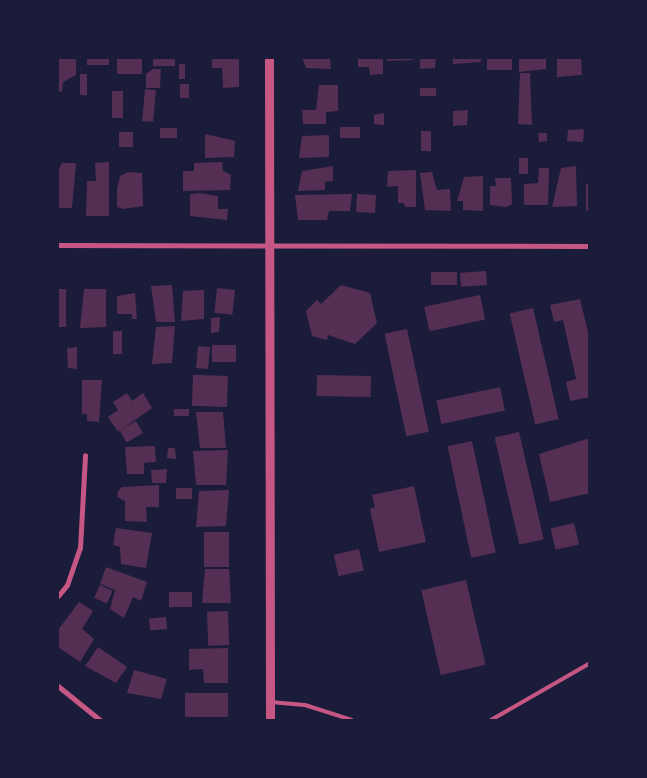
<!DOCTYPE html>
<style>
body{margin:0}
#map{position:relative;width:647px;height:778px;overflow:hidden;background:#1b1b3a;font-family:Commissioner,sans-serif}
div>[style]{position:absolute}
.building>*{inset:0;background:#542f53;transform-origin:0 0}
.service>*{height:4px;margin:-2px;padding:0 2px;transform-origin:2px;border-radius:2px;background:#c65784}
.minor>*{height:5px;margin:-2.5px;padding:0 2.5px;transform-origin:2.5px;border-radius:2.5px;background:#c65784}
.tertiary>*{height:9px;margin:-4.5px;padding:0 4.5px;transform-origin:4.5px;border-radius:4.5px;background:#c65784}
span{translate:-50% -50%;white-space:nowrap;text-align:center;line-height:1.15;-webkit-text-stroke:4px #1b1b3a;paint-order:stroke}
.frame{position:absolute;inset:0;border:59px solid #1b1b3a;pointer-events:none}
</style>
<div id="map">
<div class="building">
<i style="clip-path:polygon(58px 58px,76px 58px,76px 75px,63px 82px,62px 92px,58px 91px)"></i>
<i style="left:87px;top:58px;width:22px;height:7px"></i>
<i style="left:117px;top:58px;width:25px;height:16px"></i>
<i style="left:153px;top:58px;width:22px;height:8px"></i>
<i style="clip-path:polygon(212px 58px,239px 58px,239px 87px,223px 88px,222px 68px,212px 68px)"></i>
<i style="clip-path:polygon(302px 58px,330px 58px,331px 69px,306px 68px)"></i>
<i style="clip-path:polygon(358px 58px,383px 58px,383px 74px,370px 75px,369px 67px,358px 67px)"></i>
<i style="clip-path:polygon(387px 58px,413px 58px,413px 60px,387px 61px)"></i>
<i style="clip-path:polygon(420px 58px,436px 58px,435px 68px,420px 69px)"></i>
<i style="clip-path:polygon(453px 58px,481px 58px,481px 62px,453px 64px)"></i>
<i style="left:487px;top:58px;width:25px;height:12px"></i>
<i style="clip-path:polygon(519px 58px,546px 58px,546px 69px,519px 72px)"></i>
<i style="clip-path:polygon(557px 58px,581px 58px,582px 75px,557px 77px)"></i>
<i style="left:179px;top:64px;width:6px;height:15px"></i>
<i style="clip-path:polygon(153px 69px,161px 69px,160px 88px,146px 88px,146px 74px)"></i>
<i style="clip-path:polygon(520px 73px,530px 73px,532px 125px,518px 124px)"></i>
<i style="left:80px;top:74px;width:7px;height:21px"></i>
<i style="left:180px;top:84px;width:9px;height:14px"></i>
<i style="clip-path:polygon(319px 85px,338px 85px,338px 111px,326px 112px,326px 124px,303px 124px,302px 110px,316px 110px)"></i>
<i style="left:436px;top:88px;width:8px;height:16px;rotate:90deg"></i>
<i style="left:145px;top:89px;width:11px;height:32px;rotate:5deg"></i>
<i style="left:123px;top:91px;width:27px;height:11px;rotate:90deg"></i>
<i style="clip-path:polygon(468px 110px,467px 125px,453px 126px,453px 111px)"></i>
<i style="clip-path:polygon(384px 113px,384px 125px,374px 124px,374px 115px)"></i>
<i style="left:340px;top:127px;width:20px;height:11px"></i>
<i style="left:177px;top:128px;width:10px;height:17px;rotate:90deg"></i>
<i style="clip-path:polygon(584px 129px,583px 142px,567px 141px,568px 130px)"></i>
<i style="left:421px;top:131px;width:10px;height:20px"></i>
<i style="left:119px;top:132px;width:14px;height:15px"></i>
<i style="clip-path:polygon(538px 133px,547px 133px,547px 141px,539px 142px)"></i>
<i style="clip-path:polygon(205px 134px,235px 141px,234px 157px,205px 158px)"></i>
<i style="clip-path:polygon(329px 135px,329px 157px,299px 158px,302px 136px)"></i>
<i style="left:519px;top:158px;width:9px;height:16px"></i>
<i style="clip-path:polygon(109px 162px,109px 216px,86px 216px,87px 181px,96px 181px,95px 163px)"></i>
<i style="clip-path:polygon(222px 162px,223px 171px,231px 175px,230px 190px,183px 191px,183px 171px,194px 171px,194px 163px)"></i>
<i style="clip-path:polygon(62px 163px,76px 163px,72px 208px,59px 208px,58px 171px)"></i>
<i style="clip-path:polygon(333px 166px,333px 181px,325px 182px,325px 190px,298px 191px,302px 171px)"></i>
<i style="clip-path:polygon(576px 166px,577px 206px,552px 207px,561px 168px)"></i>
<i style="clip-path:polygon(539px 168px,549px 168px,548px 205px,524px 205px,524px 184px,538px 183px)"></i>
<i style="clip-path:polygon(416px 170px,416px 207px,405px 207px,404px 203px,398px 203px,398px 186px,387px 187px,388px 171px)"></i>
<i style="clip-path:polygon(128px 172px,142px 173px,143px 206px,123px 209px,117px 207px,117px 189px,120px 176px)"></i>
<i style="clip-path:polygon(432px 172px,437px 190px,450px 189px,451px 211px,425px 210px,420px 173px)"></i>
<i style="clip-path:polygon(483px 176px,483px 211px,463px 210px,463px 201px,457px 201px,464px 177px)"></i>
<i style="clip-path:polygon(495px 178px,511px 178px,512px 204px,506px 207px,490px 205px,490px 186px,496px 186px)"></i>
<i style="left:586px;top:184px;width:4px;height:27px"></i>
<i style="clip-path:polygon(199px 193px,218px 196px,218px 209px,228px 209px,227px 220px,190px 216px,190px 194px)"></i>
<i style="clip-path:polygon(352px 194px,350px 211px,329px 211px,327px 220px,298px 220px,295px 195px)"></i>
<i style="left:376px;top:195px;width:18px;height:19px;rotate:93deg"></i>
<i style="left:486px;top:271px;width:14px;height:26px;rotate:86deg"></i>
<i style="left:431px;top:272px;width:26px;height:13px"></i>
<i style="clip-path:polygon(172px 285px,175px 322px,156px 322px,151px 286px)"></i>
<i style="clip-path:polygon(341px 285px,370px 293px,377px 323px,355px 344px,328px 335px,327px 340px,312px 336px,306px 311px,317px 300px,321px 304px)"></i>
<i style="left:217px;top:288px;width:18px;height:25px;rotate:6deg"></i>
<i style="left:58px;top:289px;width:8px;height:38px"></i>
<i style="clip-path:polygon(84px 289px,106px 289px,106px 327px,80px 328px)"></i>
<i style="clip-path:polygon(204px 290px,204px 319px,181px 321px,183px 291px)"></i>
<i style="clip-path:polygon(135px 293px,137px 319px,132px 319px,132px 314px,117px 314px,117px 296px)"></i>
<i style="left:480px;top:295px;width:25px;height:57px;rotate:78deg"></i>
<i style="clip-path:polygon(580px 299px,590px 340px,590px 397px,570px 401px,566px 382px,576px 379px,563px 320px,554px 322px,550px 305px)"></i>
<i style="left:533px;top:308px;width:114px;height:24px;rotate:77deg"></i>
<i style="clip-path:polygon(220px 317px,219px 332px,211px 333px,211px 318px)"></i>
<i style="clip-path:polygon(175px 326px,172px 363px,152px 364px,156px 327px)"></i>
<i style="left:407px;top:329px;width:105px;height:23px;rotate:78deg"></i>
<i style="left:113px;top:331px;width:9px;height:23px"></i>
<i style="left:212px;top:345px;width:24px;height:17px"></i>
<i style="left:198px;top:346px;width:12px;height:22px;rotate:5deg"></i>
<i style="clip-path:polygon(77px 347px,77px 369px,68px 368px,67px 348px)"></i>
<i style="left:317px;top:375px;width:54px;height:21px;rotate:1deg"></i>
<i style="left:228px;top:376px;width:31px;height:35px;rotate:92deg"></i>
<i style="clip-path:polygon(82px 380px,102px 380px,99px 422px,87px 421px,87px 414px,82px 414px)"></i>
<i style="left:500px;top:387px;width:24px;height:65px;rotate:78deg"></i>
<i style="clip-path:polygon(127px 393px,132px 401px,143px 393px,152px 408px,118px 432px,108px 417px,118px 410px,113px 402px)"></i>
<i style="left:174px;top:409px;width:15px;height:7px"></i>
<i style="clip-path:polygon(196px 412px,223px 412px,226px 448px,200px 448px)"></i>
<i style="left:136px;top:421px;width:14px;height:19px;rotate:60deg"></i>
<i style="left:519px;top:432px;width:110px;height:25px;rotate:77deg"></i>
<i style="clip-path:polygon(590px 438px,590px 493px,550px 502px,539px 454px)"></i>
<i style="left:472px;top:441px;width:114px;height:25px;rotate:78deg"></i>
<i style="clip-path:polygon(155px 446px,156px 462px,144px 463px,144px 474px,127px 474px,125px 447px)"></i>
<i style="clip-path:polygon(168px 448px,175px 448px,176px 459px,167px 458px)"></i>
<i style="clip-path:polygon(228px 450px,226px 485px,196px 485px,193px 451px)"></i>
<i style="clip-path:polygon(167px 469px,166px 483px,152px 483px,151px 470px)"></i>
<i style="clip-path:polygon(159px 485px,159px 507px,146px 507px,147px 522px,125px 521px,125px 501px,117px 497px,118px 491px,122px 487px)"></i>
<i style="clip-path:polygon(414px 486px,426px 542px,379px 552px,370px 509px,375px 507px,372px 495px)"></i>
<i style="left:176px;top:488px;width:16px;height:11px"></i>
<i style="clip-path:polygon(229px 490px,226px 526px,196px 527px,199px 491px)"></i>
<i style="left:574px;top:523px;width:22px;height:24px;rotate:77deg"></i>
<i style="clip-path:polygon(116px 528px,152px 533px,146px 568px,121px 564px,120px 547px,113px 545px)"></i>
<i style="left:204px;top:532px;width:25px;height:35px"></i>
<i style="left:359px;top:549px;width:22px;height:26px;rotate:77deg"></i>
<i style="clip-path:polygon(106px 567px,147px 582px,141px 601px,133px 597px,124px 618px,110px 609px,115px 590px,100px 584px)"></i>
<i style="clip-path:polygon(205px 569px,229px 569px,231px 603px,202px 603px)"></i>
<i style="left:466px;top:580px;width:87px;height:46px;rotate:77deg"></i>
<i style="left:100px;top:585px;width:14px;height:14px;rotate:25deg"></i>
<i style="left:169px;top:592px;width:23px;height:15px"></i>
<i style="clip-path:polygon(79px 602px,93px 611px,82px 629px,94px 639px,80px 662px,58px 647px,58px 630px)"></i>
<i style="left:228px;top:611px;width:34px;height:21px;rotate:88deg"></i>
<i style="left:166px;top:617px;width:12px;height:17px;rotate:85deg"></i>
<i style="clip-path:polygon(98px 647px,127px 667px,116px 683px,85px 666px)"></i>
<i style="clip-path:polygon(228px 648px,228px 683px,204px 683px,203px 669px,189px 670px,189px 649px)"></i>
<i style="clip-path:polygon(134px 670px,167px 679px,161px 699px,127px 693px)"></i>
<i style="left:228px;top:693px;width:24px;height:43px;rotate:90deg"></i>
</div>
<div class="service">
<i style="left:270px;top:702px;width:35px;rotate:5deg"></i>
<i style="left:305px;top:705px;width:49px;rotate:17.7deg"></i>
<i style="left:491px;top:720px;width:114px;rotate:-29.9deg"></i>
</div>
<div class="minor">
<i style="left:58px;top:245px;width:532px;rotate:0.11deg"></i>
<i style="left:58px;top:596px;width:14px;rotate:-51deg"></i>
<i style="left:67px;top:585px;width:39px;rotate:-71deg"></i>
<i style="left:80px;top:548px;width:93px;rotate:-86.9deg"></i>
<i style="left:58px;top:686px;width:54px;rotate:39deg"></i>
</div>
<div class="tertiary">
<i style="left:269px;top:58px;width:662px;rotate:89.91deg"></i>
</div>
<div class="frame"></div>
</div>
